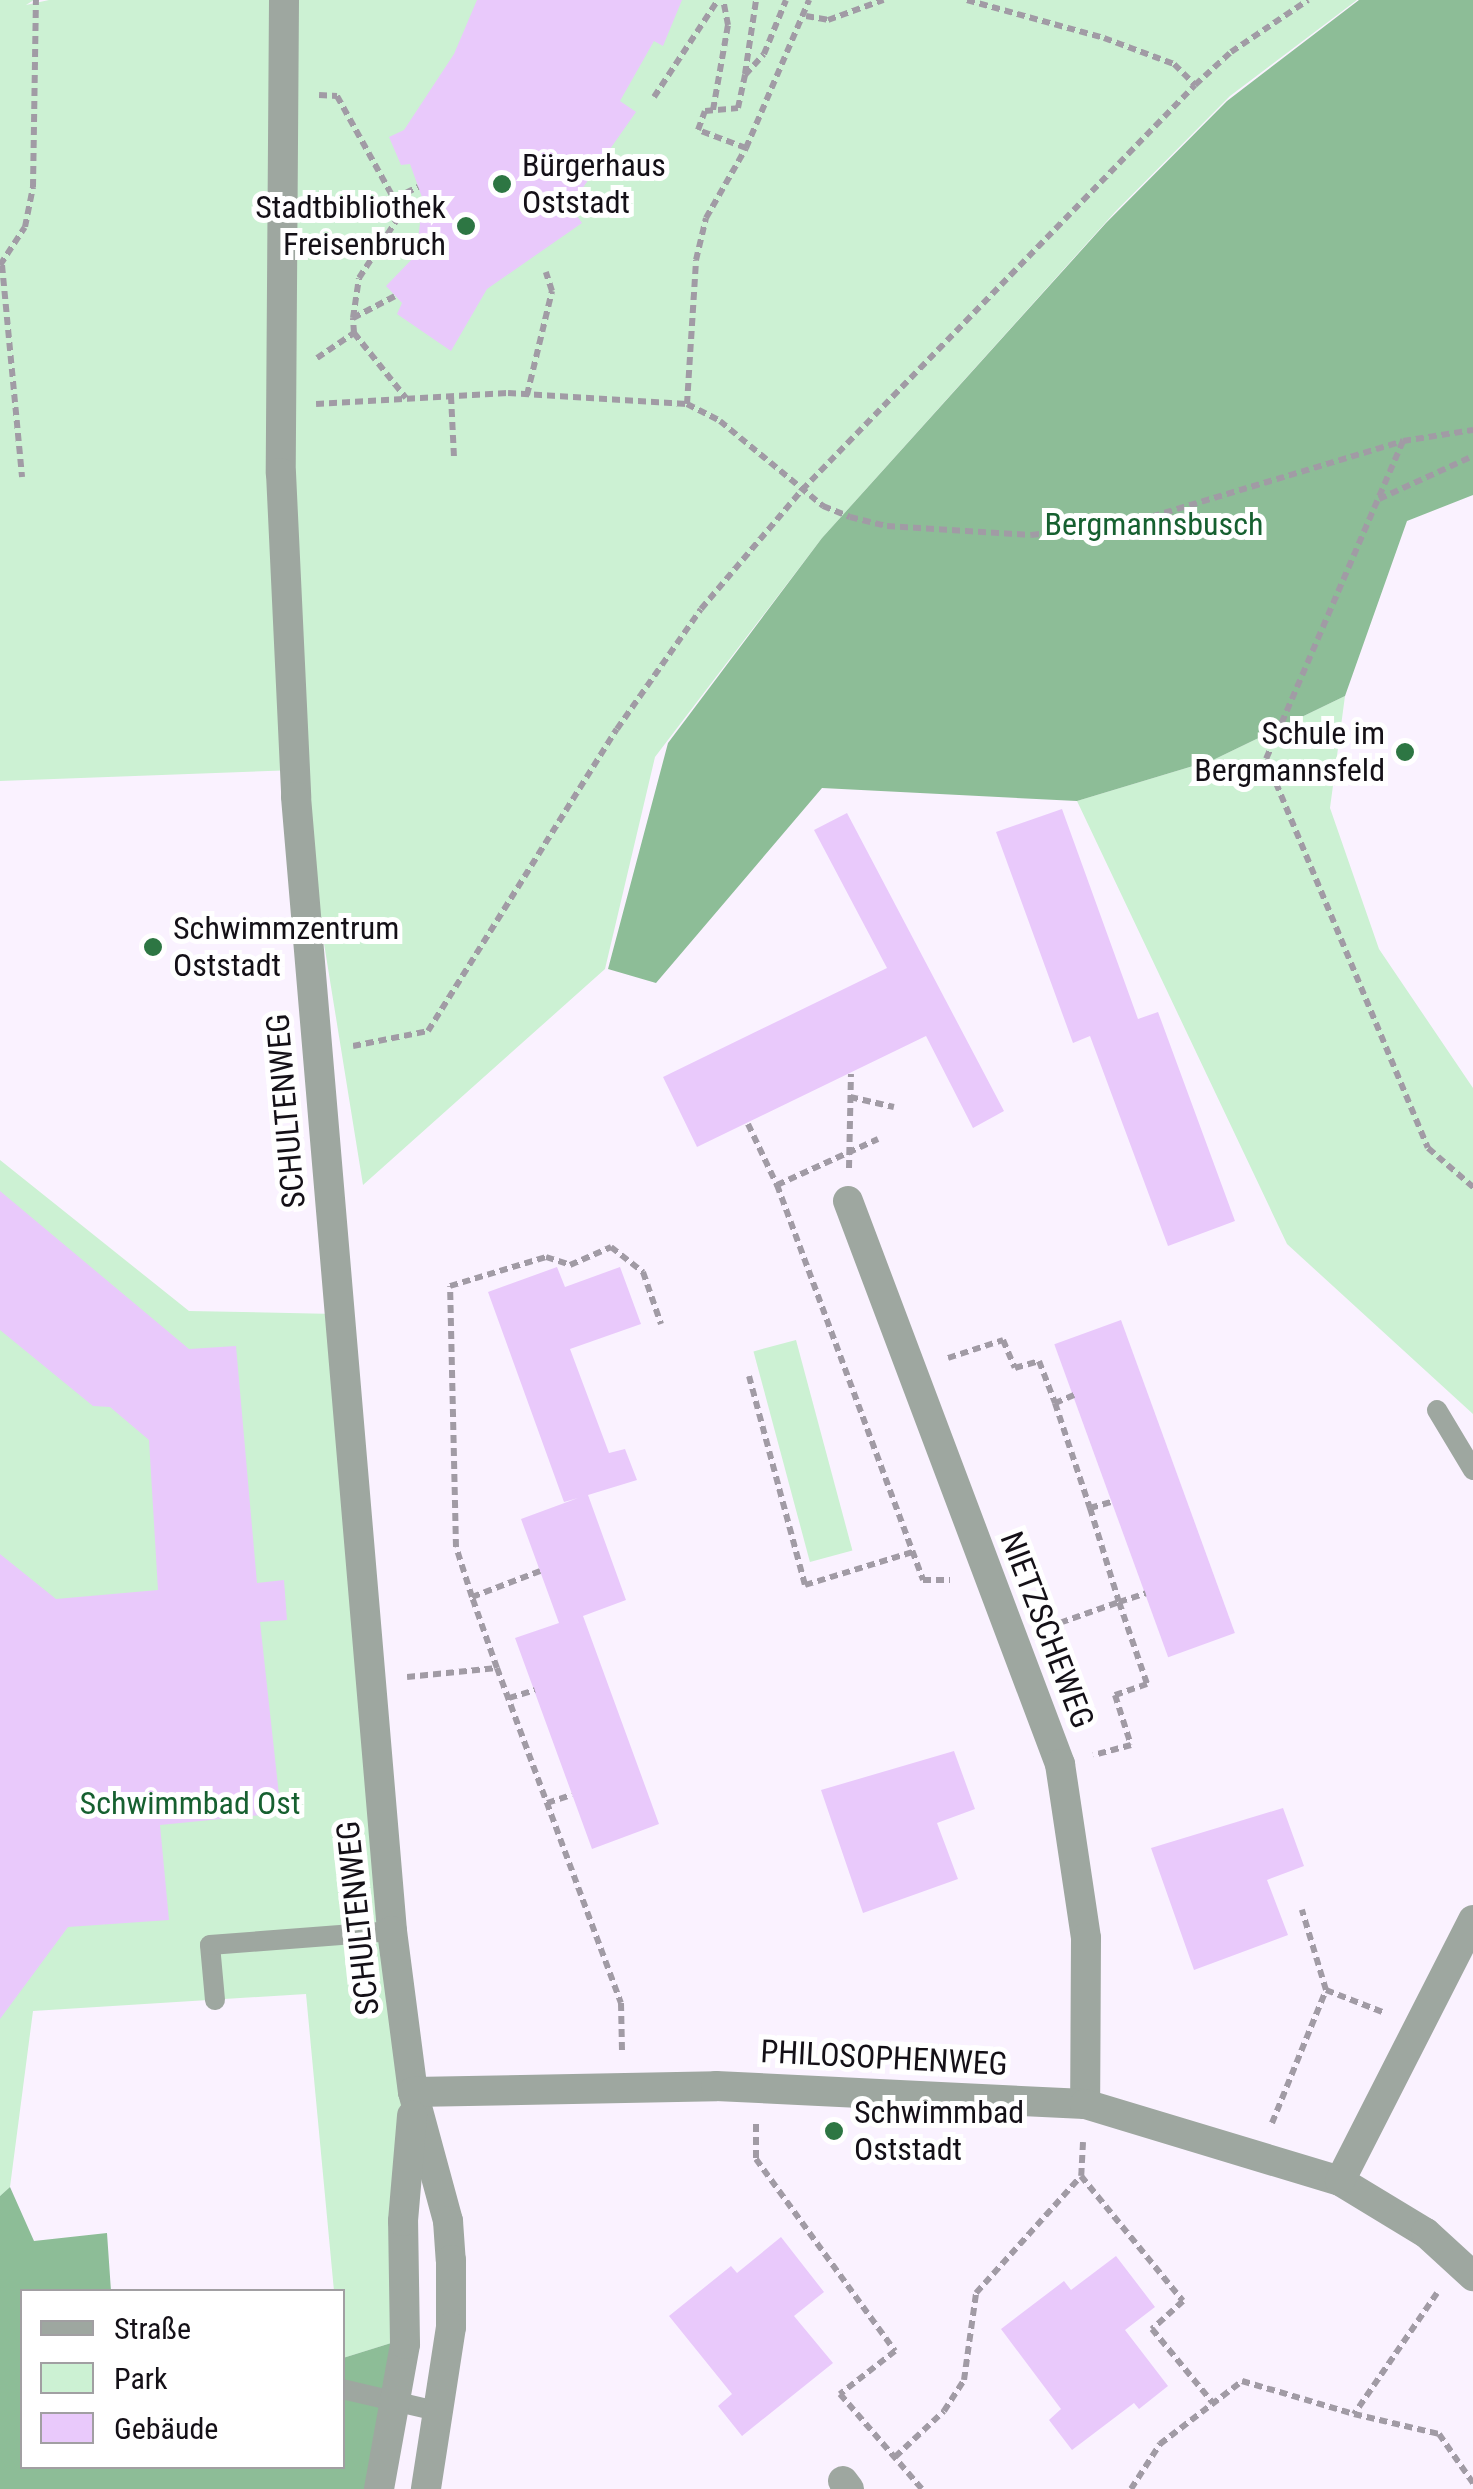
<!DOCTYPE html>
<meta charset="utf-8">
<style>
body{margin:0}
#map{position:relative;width:1473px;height:2489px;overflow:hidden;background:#faf2ff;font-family:"Roboto Condensed",sans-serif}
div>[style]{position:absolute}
.green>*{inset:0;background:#ccf1d3;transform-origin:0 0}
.forest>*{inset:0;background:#8dbd97}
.building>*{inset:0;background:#e9c9fb;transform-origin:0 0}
.path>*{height:6px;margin-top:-3px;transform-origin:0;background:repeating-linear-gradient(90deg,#a19ba5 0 8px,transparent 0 13px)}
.service>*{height:20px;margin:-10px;padding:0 10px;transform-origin:10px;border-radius:10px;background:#9ea7a0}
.minor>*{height:30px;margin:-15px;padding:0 15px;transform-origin:15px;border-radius:15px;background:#9ea7a0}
.dots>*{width:28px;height:28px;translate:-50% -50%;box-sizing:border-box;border:5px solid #fff;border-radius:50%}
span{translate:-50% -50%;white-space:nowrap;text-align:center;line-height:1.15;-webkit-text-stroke:10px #fff;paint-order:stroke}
.poi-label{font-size:32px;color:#141017}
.left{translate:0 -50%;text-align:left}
.right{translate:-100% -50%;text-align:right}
.park-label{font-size:32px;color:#166030}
.street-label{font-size:32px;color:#141017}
.legend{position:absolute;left:20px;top:2289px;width:325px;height:180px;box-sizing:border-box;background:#fff;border:2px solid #a19fa2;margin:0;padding:12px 18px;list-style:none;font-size:30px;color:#141017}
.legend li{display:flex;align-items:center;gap:20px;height:50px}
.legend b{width:50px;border:2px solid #a19fa2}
</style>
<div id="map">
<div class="green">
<i style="clip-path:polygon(0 0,34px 0,26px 5px,49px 0,1357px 0,1230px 96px,1115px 212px,822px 538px,655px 757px,605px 969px,363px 1185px,296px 770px,0 781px)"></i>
<i style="clip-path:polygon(1345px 696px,1330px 808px,1379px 949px,1473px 1088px,1473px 1414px,1287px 1244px,1077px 801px,1213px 760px)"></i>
<i style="clip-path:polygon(0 1160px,189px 1311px,336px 1314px,413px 2093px,404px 2339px,343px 2358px,342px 2292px,334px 2291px,306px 1994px,33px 2011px,10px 2187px,0 2196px)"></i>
<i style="left:796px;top:1340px;width:218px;height:44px;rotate:75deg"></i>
</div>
<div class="forest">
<i style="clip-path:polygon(1359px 0,1473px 0,1473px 495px,1407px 521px,1345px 696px,1213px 760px,1077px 801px,822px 788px,656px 983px,608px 969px,668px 743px,822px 538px,1106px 223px,1227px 101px)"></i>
<i style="clip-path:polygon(10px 2187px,34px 2241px,107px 2233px,111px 2291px,22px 2292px,22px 2466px,342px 2466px,343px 2358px,404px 2339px,378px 2489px,0 2489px,0 2196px)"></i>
</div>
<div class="building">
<i style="clip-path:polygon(477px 0,682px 0,663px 46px,654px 41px,620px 101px,636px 112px,570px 206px,582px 223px,487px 289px,451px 351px,397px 314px,402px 303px,386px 286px,416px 255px,423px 200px,410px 164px,401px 165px,389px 137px,404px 130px,454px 54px)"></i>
<i style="clip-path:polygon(1062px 809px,1138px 1019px,1158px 1012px,1235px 1221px,1168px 1246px,1090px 1036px,1073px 1043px,996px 832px)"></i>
<i style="clip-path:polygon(847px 813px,1004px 1111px,973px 1128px,926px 1036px,697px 1147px,663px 1077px,887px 968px,814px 830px)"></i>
<i style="clip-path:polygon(0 1191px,189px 1349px,236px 1346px,257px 1583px,284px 1580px,287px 1620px,260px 1622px,281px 1813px,160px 1825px,169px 1920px,68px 1927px,0 2019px,0 1554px,56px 1599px,158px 1590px,149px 1440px,110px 1407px,93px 1406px,0 1330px)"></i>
<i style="clip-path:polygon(557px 1267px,565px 1287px,620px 1267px,641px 1324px,570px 1349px,609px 1453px,625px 1449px,637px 1480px,588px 1495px,626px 1600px,583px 1616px,659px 1824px,592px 1849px,515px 1638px,559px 1623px,521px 1519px,578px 1498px,564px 1502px,488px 1292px)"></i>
<i style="left:1121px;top:1320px;width:333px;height:71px;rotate:70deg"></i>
<i style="clip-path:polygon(954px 1751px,975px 1809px,937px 1823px,958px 1879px,863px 1913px,821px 1790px)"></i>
<i style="clip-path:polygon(1283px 1808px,1304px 1866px,1267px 1880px,1288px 1935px,1194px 1970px,1151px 1848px)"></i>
<i style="clip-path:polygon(781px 2237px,824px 2292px,794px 2316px,833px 2363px,742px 2436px,718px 2406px,732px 2394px,669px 2316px,731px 2266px,737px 2273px)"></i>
<i style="clip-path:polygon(1116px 2256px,1155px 2307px,1125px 2330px,1168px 2386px,1139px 2409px,1134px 2403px,1072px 2450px,1049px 2420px,1061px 2409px,1001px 2329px,1064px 2281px,1071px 2290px)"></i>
</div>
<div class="path">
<i style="left:967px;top:0;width:142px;rotate:15.5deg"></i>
<i style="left:1104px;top:38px;width:75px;rotate:20.4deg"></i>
<i style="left:1174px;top:64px;width:30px;rotate:45deg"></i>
<i style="left:806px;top:16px;width:22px;rotate:10deg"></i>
<i style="left:828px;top:20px;width:59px;rotate:-20deg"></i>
<i style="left:745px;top:74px;width:75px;rotate:-81.5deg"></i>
<i style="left:319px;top:95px;width:18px;rotate:3deg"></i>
<i style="left:337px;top:96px;width:118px;rotate:61deg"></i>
<i style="left:394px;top:199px;width:27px;rotate:-27deg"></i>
<i style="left:654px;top:97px;width:116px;rotate:-56.6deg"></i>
<i style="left:713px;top:110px;width:86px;rotate:-80deg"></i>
<i style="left:728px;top:25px;width:25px;rotate:-101deg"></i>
<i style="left:746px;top:148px;width:51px;rotate:-159.4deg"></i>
<i style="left:698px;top:130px;width:20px;rotate:-70deg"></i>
<i style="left:705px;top:111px;width:33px;rotate:-5deg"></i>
<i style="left:738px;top:108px;width:34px;rotate:-78deg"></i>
<i style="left:745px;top:75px;width:28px;rotate:-48deg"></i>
<i style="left:764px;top:54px;width:58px;rotate:-67.8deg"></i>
<i style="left:0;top:265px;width:45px;rotate:-56.7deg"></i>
<i style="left:25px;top:227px;width:41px;rotate:-78.7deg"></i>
<i style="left:33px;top:187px;width:187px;rotate:-89.1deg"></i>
<i style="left:2px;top:265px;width:213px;rotate:84.6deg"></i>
<i style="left:353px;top:318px;width:40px;rotate:-81.5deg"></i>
<i style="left:359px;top:278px;width:72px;rotate:-57deg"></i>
<i style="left:398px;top:218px;width:19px;rotate:-102deg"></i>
<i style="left:354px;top:333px;width:15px;rotate:-94deg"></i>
<i style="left:353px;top:318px;width:47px;rotate:-27.6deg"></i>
<i style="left:317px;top:358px;width:45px;rotate:-34deg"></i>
<i style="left:354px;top:333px;width:83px;rotate:51.3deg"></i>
<i style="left:527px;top:395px;width:107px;rotate:-76.5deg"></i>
<i style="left:552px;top:291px;width:20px;rotate:-108deg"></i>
<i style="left:451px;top:396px;width:62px;rotate:87.2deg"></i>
<i style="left:316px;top:404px;width:192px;rotate:-3.3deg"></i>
<i style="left:508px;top:393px;width:179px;rotate:3.5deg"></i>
<i style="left:687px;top:404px;width:37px;rotate:27deg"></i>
<i style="left:720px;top:421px;width:134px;rotate:39.5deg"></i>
<i style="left:823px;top:506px;width:29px;rotate:22deg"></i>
<i style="left:850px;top:517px;width:38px;rotate:14deg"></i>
<i style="left:887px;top:526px;width:144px;rotate:3.6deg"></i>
<i style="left:1031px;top:535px;width:97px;rotate:-6.5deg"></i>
<i style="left:1127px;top:524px;width:288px;rotate:-16.7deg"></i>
<i style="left:1403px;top:441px;width:71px;rotate:-8.9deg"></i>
<i style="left:687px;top:404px;width:144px;rotate:-86.4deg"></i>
<i style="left:696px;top:260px;width:43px;rotate:-76.6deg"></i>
<i style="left:706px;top:218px;width:81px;rotate:-60.3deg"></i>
<i style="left:746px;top:148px;width:161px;rotate:-66.9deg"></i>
<i style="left:1403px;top:441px;width:346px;rotate:113.3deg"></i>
<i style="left:1266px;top:759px;width:421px;rotate:67.4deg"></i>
<i style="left:1428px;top:1148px;width:60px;rotate:40.9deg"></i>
<i style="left:1379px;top:499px;width:103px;rotate:-24.6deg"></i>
<i style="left:353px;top:1046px;width:76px;rotate:-11.3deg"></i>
<i style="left:428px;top:1031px;width:356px;rotate:-58deg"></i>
<i style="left:617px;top:729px;width:146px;rotate:-55deg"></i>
<i style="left:701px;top:609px;width:156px;rotate:-49.7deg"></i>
<i style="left:802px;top:490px;width:564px;rotate:-45.86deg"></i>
<i style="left:1195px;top:85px;width:49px;rotate:-42.5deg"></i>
<i style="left:1231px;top:52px;width:93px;rotate:-34deg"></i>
<i style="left:850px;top:1097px;width:45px;rotate:12.8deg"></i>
<i style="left:748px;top:1124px;width:68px;rotate:64.6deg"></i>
<i style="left:777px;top:1185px;width:111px;rotate:-24.5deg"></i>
<i style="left:849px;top:1168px;width:94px;rotate:-88.8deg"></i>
<i style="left:777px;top:1185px;width:421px;rotate:69.7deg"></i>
<i style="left:923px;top:1580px;width:27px"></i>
<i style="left:948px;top:1358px;width:58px;rotate:-18.1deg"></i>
<i style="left:1003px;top:1340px;width:30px;rotate:67deg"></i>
<i style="left:1015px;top:1368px;width:25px;rotate:-16deg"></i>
<i style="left:1039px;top:1361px;width:45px;rotate:69.1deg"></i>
<i style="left:749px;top:1376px;width:216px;rotate:75deg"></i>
<i style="left:805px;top:1585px;width:113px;rotate:-17deg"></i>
<i style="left:1074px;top:1395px;width:21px;rotate:157deg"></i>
<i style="left:1055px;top:1403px;width:111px;rotate:71.6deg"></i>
<i style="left:1090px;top:1508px;width:25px;rotate:-16deg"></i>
<i style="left:1090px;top:1508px;width:98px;rotate:72.9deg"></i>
<i style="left:1119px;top:1602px;width:28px;rotate:-18deg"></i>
<i style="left:472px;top:1597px;width:52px;rotate:-107.7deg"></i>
<i style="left:456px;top:1547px;width:261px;rotate:-91.3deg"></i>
<i style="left:450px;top:1286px;width:100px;rotate:-16.8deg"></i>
<i style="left:546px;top:1257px;width:25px;rotate:18deg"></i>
<i style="left:570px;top:1265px;width:45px;rotate:-23.7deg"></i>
<i style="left:611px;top:1247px;width:41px;rotate:38deg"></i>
<i style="left:643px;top:1272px;width:55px;rotate:70.9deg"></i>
<i style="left:1048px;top:1627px;width:75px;rotate:-19.4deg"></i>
<i style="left:1119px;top:1602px;width:87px;rotate:71.1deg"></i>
<i style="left:1147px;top:1684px;width:34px;rotate:161deg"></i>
<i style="left:1115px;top:1695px;width:52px;rotate:72.3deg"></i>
<i style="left:1131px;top:1745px;width:39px;rotate:165deg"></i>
<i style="left:497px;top:1668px;width:75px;rotate:-109.4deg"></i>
<i style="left:472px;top:1597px;width:73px;rotate:-20.9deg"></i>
<i style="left:407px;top:1677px;width:90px;rotate:-5.7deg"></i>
<i style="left:497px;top:1668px;width:357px;rotate:69.7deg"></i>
<i style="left:621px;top:2003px;width:49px;rotate:88.8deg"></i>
<i style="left:509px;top:1698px;width:27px;rotate:-17deg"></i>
<i style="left:547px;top:1803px;width:26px;rotate:-18deg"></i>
<i style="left:1326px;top:1990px;width:63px;rotate:21.3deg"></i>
<i style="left:1272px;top:2123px;width:144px;rotate:-67.9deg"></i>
<i style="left:1326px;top:1990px;width:84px;rotate:-106.7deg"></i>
<i style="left:756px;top:2124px;width:35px;rotate:90deg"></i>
<i style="left:756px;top:2159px;width:237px;rotate:54.1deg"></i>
<i style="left:895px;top:2351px;width:70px;rotate:142deg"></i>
<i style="left:840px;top:2394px;width:125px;rotate:49.2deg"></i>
<i style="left:1083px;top:2142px;width:34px;rotate:93deg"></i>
<i style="left:1081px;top:2176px;width:161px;rotate:50.8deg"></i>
<i style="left:1183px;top:2301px;width:42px;rotate:137.9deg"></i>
<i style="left:1152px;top:2329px;width:96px;rotate:50.5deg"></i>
<i style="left:1437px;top:2293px;width:147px;rotate:124.4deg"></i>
<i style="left:1354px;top:2414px;width:87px;rotate:13.2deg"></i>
<i style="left:1439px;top:2434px;width:60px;rotate:55.2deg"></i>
<i style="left:895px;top:2457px;width:67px;rotate:-43.2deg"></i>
<i style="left:944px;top:2411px;width:37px;rotate:-57deg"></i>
<i style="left:964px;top:2380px;width:88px;rotate:-82.1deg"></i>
<i style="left:976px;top:2293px;width:156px;rotate:-48.1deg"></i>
<i style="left:1131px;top:2489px;width:54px;rotate:-57.2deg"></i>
<i style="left:1160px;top:2444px;width:103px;rotate:-37.5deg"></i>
<i style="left:1242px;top:2381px;width:117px;rotate:16.4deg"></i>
</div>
<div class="service">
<i style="left:1437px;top:1410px;width:70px;rotate:59deg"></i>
<i style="left:215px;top:2000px;width:55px;rotate:-95.2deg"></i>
<i style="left:210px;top:1945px;width:183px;rotate:-4.4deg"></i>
<i style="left:342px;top:2389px;width:102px;rotate:13.1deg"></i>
</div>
<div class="minor">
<i style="left:284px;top:0;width:473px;rotate:90.4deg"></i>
<i style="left:281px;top:473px;width:324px;rotate:87.3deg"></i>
<i style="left:296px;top:797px;width:1138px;rotate:85.16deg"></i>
<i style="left:392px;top:1931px;width:162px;rotate:82.6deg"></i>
<i style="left:413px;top:2092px;width:134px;rotate:74.8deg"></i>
<i style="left:448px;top:2221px;width:39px;rotate:86deg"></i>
<i style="left:451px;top:2260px;width:67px;rotate:90deg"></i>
<i style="left:451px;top:2327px;width:164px;rotate:98.8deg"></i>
<i style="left:848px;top:1201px;width:602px;rotate:69.37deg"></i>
<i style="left:1060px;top:1764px;width:176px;rotate:81.5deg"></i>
<i style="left:1086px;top:1938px;width:166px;rotate:90.3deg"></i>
<i style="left:413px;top:2092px;width:303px;rotate:-1.1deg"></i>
<i style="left:716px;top:2086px;width:369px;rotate:2.8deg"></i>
<i style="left:1085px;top:2104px;width:266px;rotate:16.8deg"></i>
<i style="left:1340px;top:2181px;width:100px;rotate:31.2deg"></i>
<i style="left:1426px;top:2233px;width:64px;rotate:42.5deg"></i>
<i style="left:1340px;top:2181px;width:293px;rotate:-63deg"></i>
<i style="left:843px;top:2481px;width:10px;rotate:53deg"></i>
<i style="left:379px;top:2489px;width:147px;rotate:-79.8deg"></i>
<i style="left:405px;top:2344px;width:123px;rotate:-90.9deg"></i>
<i style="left:403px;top:2221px;width:106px;rotate:-85.1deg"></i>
</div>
<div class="dots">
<i style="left:502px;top:184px;background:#2d7643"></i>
<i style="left:466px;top:226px;background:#2d7643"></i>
<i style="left:1405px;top:752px;background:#2d7643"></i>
<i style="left:153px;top:947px;background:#2d7643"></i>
<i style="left:834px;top:2131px;background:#2d7643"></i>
</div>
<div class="poi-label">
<span class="left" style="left:522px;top:184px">Bürgerhaus<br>Oststadt</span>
<span class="right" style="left:446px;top:226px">Stadtbibliothek<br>Freisenbruch</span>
<span class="right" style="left:1385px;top:752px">Schule im<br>Bergmannsfeld</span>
<span class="left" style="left:173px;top:947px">Schwimmzentrum<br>Oststadt</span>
<span class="left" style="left:854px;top:2131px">Schwimmbad<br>Oststadt</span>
</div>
<div class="park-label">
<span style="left:1154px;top:524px">Bergmannsbusch</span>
<span style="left:190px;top:1803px">Schwimmbad Ost</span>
</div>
<div class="street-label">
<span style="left:286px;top:1111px;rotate:-95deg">SCHULTENWEG</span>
<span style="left:1047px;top:1630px;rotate:69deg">NIETZSCHEWEG</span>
<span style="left:358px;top:1918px;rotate:-96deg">SCHULTENWEG</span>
<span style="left:884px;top:2058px;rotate:3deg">PHILOSOPHENWEG</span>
</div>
<ul class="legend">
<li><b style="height:12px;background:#9ea7a0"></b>Straße</li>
<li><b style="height:28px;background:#ccf1d3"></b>Park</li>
<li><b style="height:28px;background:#e9c9fb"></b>Gebäude</li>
</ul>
</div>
